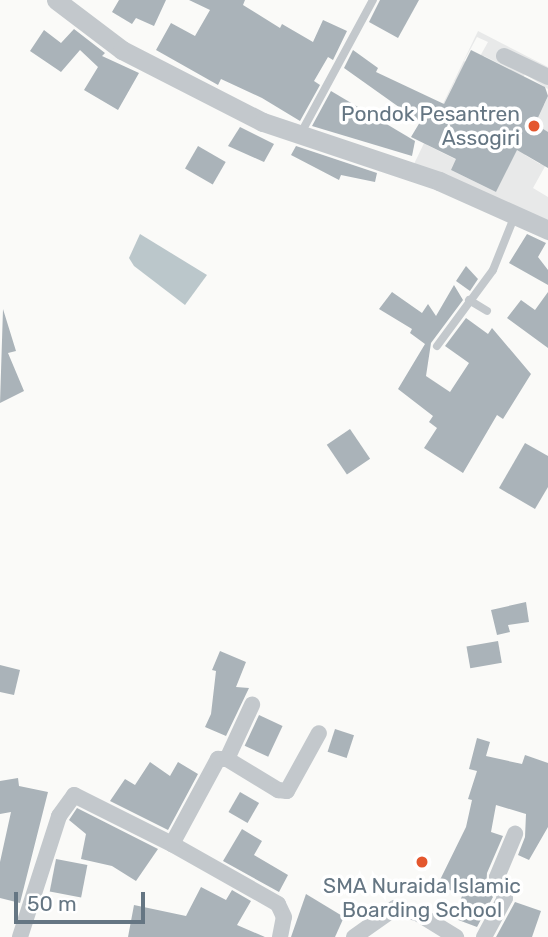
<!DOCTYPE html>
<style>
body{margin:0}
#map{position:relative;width:548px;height:937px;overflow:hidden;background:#fafaf8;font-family:Rubik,sans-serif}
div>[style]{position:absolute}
.built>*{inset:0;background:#e8e9e9}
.water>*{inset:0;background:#bbc7cb}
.building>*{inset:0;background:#aab3b9;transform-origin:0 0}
.service>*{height:8px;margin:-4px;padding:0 4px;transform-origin:4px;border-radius:4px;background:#c3c8cc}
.minor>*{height:16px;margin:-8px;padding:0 8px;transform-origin:8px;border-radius:8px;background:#c3c8cc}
.tertiary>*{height:19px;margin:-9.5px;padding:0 9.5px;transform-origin:9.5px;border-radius:9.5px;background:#c3c8cc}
.dots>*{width:19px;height:19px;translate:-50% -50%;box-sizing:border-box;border:4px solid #fff;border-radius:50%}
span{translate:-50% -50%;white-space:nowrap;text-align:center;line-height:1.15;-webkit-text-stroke:7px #fff;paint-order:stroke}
.poi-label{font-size:21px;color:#657683}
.right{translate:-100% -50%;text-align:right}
.scale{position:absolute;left:14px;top:892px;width:131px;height:32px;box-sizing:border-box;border:4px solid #657683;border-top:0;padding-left:9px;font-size:21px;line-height:24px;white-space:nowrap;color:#657683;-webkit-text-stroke:5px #fff;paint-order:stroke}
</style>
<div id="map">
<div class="built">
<i style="clip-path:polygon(evenodd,478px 31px,548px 67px,548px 89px,525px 74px,518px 88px,544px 105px,548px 96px,548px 132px,525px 155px,540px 164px,548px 151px,548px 161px,533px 188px,548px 197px,548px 221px,414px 164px,478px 31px,477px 37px,488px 42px,474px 67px,464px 61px,477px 37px,478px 31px,484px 56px,510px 69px,510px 70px,476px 72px,484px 56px,478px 31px,455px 81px,474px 90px,439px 114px,455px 81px,478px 31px,439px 120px,455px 159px,427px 145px,439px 120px,478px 31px,451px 170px,507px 170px,496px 192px,451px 170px)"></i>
</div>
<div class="water">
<i style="clip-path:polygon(140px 234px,207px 275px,185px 305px,134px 266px,129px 258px)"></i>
</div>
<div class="building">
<i style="clip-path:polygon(119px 0,166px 0,154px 26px,136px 18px,132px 24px,112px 12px)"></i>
<i style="clip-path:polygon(189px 0,245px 0,243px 5px,280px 28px,282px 24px,313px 42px,323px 20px,347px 31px,333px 60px,328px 57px,314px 81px,320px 85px,300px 121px,262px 98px,221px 79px,218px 85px,156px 50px,171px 23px,195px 36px,210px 10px)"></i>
<i style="clip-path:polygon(380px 0,419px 0,398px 38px,369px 22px)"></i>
<i style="clip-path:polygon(74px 29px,105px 53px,102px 56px,139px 73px,118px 110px,84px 90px,98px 67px,80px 50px,61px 72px,30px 51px,44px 30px,61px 43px)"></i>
<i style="clip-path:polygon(353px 50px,378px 68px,376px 72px,444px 104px,471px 50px,545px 87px,548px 96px,535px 124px,548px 132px,548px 168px,517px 150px,496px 192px,451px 170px,456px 159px,411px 137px,420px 122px,344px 68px)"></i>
<i style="clip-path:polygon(331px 91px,415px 141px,412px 156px,312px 126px)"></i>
<i style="clip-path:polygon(240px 127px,274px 144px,264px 162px,228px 146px)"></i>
<i style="left:198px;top:146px;width:32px;height:26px;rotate:30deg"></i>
<i style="clip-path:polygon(296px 146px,377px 173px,375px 182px,341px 175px,339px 180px,291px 155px)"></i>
<i style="clip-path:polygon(527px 234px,546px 243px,538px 257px,548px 270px,548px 285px,509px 263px)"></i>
<i style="clip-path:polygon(466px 266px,478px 279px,470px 291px,456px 281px)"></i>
<i style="clip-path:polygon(454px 285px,463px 300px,431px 343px,426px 376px,450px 392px,469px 363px,445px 346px,466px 318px,488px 334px,492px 328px,531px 374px,503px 419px,497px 415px,463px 473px,424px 448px,437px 428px,429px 422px,433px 416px,398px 389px,425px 344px,410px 333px,412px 329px,379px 309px,392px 292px,422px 313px,428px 304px,436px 316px)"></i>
<i style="clip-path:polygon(548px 292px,548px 348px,507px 318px,521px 300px,535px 310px)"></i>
<i style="clip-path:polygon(3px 309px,16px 351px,8px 353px,24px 391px,0 403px)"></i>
<i style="left:350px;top:429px;width:36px;height:28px;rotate:56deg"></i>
<i style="clip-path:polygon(525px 443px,548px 456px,548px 487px,535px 509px,499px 488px)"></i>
<i style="clip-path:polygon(526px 602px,529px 622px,508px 625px,510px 632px,497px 635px,491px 610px)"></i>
<i style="left:498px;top:641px;width:22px;height:32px;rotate:80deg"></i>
<i style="clip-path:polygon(220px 651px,246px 662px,236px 687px,249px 688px,226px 736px,205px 727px,211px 714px,216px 671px,212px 670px)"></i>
<i style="clip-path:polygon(0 665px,20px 670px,14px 695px,0 692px)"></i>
<i style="left:259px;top:715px;width:26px;height:34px;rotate:25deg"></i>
<i style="left:335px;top:729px;width:20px;height:24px;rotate:18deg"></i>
<i style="clip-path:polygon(477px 738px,490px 742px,486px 756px,522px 764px,525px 755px,548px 763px,548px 827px,529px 860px,518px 855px,525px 837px,526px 814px,496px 805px,491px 832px,503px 836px,487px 873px,486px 889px,493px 897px,477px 927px,453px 918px,462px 896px,438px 884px,466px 827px,472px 800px,468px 799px,477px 771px,469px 769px)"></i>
<i style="clip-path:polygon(150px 762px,170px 776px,178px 762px,198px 774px,168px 830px,110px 801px,125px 779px,135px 785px)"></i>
<i style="clip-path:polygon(18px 778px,19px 786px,48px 792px,20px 903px,0 898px,0 862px,11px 812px,0 814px,0 781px)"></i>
<i style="left:240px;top:792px;width:22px;height:23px;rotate:30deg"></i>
<i style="clip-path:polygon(77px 808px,158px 849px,136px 881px,112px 866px,81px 859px,86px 834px,69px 820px)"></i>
<i style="clip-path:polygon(242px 829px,262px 841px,254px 855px,288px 875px,279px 892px,223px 861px)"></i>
<i style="left:56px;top:859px;width:32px;height:33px;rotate:11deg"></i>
<i style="clip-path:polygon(201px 887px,226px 900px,232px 890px,251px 901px,237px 925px,265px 937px,128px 937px,134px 905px,186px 916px)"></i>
<i style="clip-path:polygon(306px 894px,344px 917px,335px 937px,291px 937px)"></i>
<i style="clip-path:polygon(515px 902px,541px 911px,532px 937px,496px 937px)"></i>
</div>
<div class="service">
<i style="left:301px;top:133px;width:151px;rotate:-61.6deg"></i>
<i style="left:469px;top:300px;width:21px;rotate:31deg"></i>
<i style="left:437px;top:346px;width:94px;rotate:-53.6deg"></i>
<i style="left:493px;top:270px;width:59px;rotate:-68.2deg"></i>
</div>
<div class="minor">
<i style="left:504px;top:56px;width:49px;rotate:25.5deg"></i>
<i style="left:227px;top:759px;width:60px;rotate:-65.2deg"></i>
<i style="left:20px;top:937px;width:127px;rotate:-72.1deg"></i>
<i style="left:59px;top:816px;width:26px;rotate:-54deg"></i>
<i style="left:74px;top:795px;width:110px;rotate:26.6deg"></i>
<i style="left:280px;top:937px;width:20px;rotate:-79deg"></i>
<i style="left:284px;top:917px;width:14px;rotate:-115deg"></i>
<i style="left:278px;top:904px;width:122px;rotate:-150.5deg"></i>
<i style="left:172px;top:844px;width:97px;rotate:-61.6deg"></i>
<i style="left:218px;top:759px;width:9px"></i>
<i style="left:227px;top:759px;width:60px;rotate:31.3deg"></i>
<i style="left:278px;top:790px;width:9px;rotate:6deg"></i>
<i style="left:287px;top:791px;width:66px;rotate:-61.1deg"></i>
<i style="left:354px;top:937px;width:50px;rotate:-35.3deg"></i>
<i style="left:395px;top:908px;width:23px;rotate:13deg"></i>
<i style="left:417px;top:913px;width:46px;rotate:31.6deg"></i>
<i style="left:484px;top:937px;width:44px;rotate:-61.7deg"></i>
<i style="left:505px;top:898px;width:22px;rotate:-111deg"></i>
<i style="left:497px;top:877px;width:47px;rotate:-67.3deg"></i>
</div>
<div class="tertiary">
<i style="left:56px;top:0;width:83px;rotate:37.1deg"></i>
<i style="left:122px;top:50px;width:158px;rotate:27.1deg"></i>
<i style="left:263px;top:122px;width:186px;rotate:18.5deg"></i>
<i style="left:439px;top:181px;width:120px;rotate:24.2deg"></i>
</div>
<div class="dots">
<i style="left:534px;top:126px;background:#e4572e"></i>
<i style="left:422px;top:862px;background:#e4572e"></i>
</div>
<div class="poi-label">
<span class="right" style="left:520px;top:126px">Pondok Pesantren<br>Assogiri</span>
<span style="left:422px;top:898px">SMA Nuraida Islamic<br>Boarding School</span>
</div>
<div class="scale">50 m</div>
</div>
